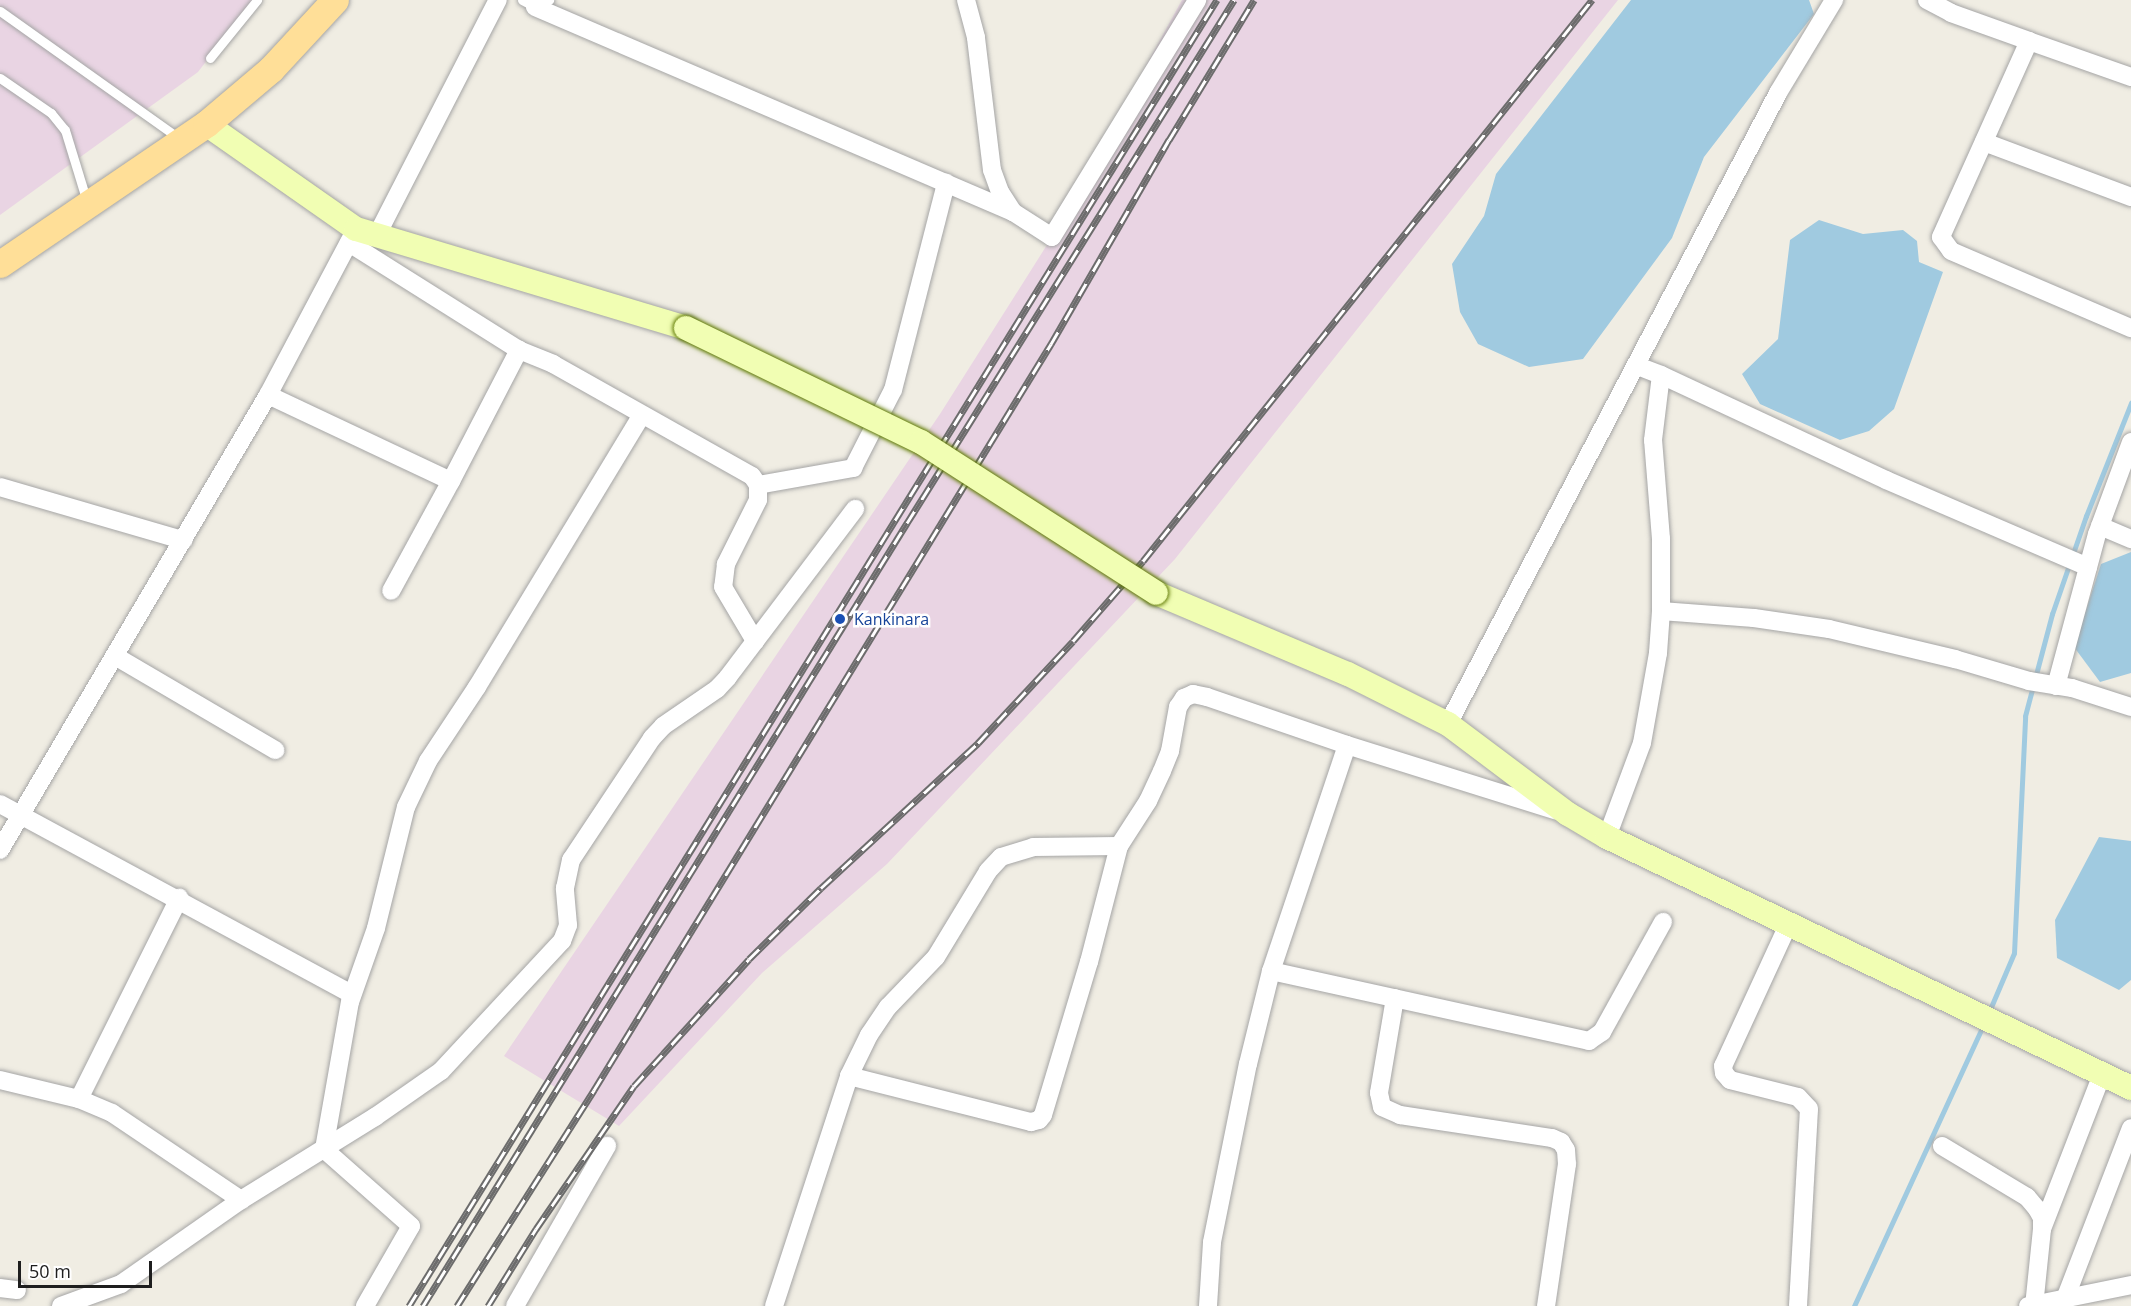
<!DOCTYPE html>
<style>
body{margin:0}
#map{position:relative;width:2131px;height:1306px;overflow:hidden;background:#f0ede3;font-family:"Open Sans",sans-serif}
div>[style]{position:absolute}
.industrial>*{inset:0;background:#e9d4e3}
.water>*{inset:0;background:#a0cae0}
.stream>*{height:5px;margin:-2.5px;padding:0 2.5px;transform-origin:2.5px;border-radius:2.5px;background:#a0cae0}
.roads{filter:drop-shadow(0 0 2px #a5a5a5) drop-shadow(0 0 2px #a5a5a5)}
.lane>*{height:9px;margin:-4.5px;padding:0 4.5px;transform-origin:4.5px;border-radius:4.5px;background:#fff}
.street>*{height:18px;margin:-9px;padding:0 9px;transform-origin:9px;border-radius:9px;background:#fff}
.secondary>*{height:24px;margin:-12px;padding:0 12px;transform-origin:12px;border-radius:12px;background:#f1feb3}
.primary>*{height:27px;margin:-13.5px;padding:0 13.5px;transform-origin:13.5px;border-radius:13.5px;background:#ffdf98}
.rail>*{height:7px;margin-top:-3.5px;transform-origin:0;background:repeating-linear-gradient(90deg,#fff 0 14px,#6c6c6c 0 28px);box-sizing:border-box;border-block:2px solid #6c6c6c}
.bridges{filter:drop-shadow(0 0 2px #5e7900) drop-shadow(0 0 2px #5e7900)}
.secondary-bridge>*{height:24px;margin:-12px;padding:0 12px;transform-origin:12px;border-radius:12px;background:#f1feb3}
.dots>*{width:16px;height:16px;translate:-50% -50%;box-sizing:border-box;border:3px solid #fff;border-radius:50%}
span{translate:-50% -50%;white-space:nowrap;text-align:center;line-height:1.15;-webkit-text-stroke:5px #fff;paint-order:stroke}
.transit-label{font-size:16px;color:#164399}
.left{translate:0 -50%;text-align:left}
.scale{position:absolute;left:18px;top:1261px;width:134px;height:27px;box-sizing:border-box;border:3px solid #1e1e1e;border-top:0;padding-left:8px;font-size:18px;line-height:21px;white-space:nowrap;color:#1e1e1e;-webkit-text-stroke:4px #fff;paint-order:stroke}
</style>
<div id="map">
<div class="industrial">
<i style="clip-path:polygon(0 0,253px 0,198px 72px,0 215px)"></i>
<i style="clip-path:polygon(1182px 0,1618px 0,1175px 559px,887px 864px,762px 973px,619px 1126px,504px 1056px,940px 414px,1052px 237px)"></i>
</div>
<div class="water">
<i style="clip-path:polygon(1631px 0,1809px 0,1814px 14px,1704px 157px,1672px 238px,1583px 359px,1529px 367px,1478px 344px,1460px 312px,1452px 264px,1484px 216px,1496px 174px)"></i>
<i style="clip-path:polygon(1819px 220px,1863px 234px,1903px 230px,1917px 241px,1919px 262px,1943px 272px,1894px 409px,1869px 431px,1840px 440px,1760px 404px,1742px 374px,1778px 339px,1790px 240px)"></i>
<i style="clip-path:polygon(2131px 552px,2131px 673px,2100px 682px,2074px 647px,2101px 564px)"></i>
<i style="clip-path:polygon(2099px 837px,2131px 841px,2131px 980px,2119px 990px,2057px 958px,2055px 920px)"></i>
</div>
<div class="stream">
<i style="left:1988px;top:1014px;width:66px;rotate:-66.9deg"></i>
<i style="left:2014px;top:953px;width:237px;rotate:-87.3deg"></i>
<i style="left:2025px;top:716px;width:106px;rotate:-75.2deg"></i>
<i style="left:2052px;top:614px;width:104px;rotate:-70.9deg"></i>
<i style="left:2086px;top:516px;width:122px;rotate:-68.3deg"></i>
<i style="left:1854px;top:1306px;width:309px;rotate:-65.3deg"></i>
</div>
<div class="roads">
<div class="lane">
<i style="left:522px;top:0;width:15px;rotate:28deg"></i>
<i style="left:535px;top:7px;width:16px;rotate:-27deg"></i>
<i style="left:0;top:11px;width:219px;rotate:35.4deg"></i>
<i style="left:210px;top:58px;width:75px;rotate:-51deg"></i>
<i style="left:0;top:78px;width:62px;rotate:34.5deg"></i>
<i style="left:51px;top:113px;width:22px;rotate:51deg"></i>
<i style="left:65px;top:130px;width:75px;rotate:73deg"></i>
</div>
<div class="street">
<i style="left:966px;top:0;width:39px;rotate:75deg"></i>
<i style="left:976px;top:38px;width:133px;rotate:83.1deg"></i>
<i style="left:992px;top:170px;width:23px;rotate:70deg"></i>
<i style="left:1000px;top:192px;width:24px;rotate:57deg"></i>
<i style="left:1013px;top:212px;width:46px;rotate:32.7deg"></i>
<i style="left:1052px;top:237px;width:278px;rotate:-58.5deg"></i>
<i style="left:1927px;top:0;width:27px;rotate:28deg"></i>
<i style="left:1951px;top:13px;width:83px;rotate:19.7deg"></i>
<i style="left:535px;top:7px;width:520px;rotate:23.21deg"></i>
<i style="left:2131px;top:77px;width:108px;rotate:-160.6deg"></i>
<i style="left:2029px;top:41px;width:215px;rotate:114.2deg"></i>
<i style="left:1941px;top:237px;width:17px;rotate:54deg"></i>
<i style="left:1951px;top:251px;width:196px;rotate:23.2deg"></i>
<i style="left:1984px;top:142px;width:157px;rotate:20.5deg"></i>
<i style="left:377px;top:235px;width:264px;rotate:-62.8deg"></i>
<i style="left:349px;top:243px;width:201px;rotate:32.2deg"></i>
<i style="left:1661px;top:375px;width:248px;rotate:25deg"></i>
<i style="left:1886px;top:480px;width:220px;rotate:23.3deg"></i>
<i style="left:268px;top:395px;width:202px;rotate:25.2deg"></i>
<i style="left:451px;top:481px;width:125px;rotate:118.6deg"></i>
<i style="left:451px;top:481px;width:148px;rotate:-62.6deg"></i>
<i style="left:519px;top:350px;width:37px;rotate:22deg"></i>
<i style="left:553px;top:364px;width:228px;rotate:29.4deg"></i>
<i style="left:752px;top:476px;width:11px;rotate:56deg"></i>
<i style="left:758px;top:485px;width:15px;rotate:90deg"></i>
<i style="left:758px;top:500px;width:72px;rotate:116.6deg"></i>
<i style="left:726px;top:564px;width:23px;rotate:97deg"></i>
<i style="left:723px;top:587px;width:63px;rotate:59.3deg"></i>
<i style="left:758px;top:485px;width:97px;rotate:-10.1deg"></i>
<i style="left:853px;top:468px;width:88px;rotate:-62.9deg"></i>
<i style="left:893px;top:390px;width:214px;rotate:-75.6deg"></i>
<i style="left:0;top:487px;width:191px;rotate:16.2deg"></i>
<i style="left:2100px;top:526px;width:34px;rotate:23deg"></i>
<i style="left:1661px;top:611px;width:93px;rotate:4.3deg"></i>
<i style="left:1754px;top:618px;width:76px;rotate:8.3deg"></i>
<i style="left:1829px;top:629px;width:130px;rotate:13.4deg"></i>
<i style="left:1955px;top:659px;width:77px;rotate:16.6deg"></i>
<i style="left:2029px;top:681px;width:44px;rotate:9.2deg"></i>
<i style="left:2072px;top:688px;width:62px;rotate:17.9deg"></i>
<i style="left:115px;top:656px;width:186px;rotate:30.4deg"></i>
<i style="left:2056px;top:686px;width:157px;rotate:-74.9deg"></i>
<i style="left:2097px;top:534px;width:98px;rotate:-69.7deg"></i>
<i style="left:1448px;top:724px;width:712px;rotate:-62.39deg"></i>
<i style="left:1778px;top:93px;width:109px;rotate:-58.9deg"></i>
<i style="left:0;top:804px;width:400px;rotate:28.4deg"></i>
<i style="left:1607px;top:837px;width:100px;rotate:-69.6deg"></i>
<i style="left:1642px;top:743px;width:91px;rotate:-79.9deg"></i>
<i style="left:1658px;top:653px;width:42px;rotate:-85.9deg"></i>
<i style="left:1661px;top:611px;width:72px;rotate:-90deg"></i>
<i style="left:1661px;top:539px;width:99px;rotate:-94.6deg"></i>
<i style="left:1653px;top:440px;width:65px;rotate:-83deg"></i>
<i style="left:1661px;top:375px;width:26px;rotate:-159deg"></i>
<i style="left:0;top:850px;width:528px;rotate:-59.5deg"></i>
<i style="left:268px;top:395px;width:188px;rotate:-62.1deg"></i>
<i style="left:1788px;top:925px;width:155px;rotate:114.7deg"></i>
<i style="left:1723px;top:1066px;width:7px;rotate:82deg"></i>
<i style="left:1724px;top:1073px;width:9px;rotate:49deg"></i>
<i style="left:1730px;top:1080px;width:70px;rotate:14deg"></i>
<i style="left:1798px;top:1097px;width:16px;rotate:47deg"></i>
<i style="left:1809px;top:1109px;width:197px;rotate:93.2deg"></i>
<i style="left:1271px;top:971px;width:326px;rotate:12.4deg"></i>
<i style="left:1589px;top:1041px;width:16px;rotate:-35deg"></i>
<i style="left:1602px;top:1032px;width:126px;rotate:-61deg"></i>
<i style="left:1395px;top:998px;width:96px;rotate:99.6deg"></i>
<i style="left:1379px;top:1093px;width:14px;rotate:78deg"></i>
<i style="left:1382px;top:1107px;width:20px;rotate:24deg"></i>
<i style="left:1400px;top:1115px;width:154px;rotate:8.6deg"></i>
<i style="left:1552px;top:1138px;width:10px;rotate:24deg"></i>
<i style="left:1561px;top:1142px;width:9px;rotate:58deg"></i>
<i style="left:1566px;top:1150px;width:14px;rotate:86deg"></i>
<i style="left:1567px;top:1164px;width:144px;rotate:98.4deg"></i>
<i style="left:849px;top:1076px;width:188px;rotate:14.2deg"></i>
<i style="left:1031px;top:1122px;width:8px;rotate:-14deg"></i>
<i style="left:1039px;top:1120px;width:6px;rotate:-51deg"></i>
<i style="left:1043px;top:1115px;width:160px;rotate:-73.3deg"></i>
<i style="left:1089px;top:962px;width:120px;rotate:-75.5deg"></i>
<i style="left:0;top:1080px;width:81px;rotate:13.5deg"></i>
<i style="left:79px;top:1099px;width:36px;rotate:23deg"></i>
<i style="left:112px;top:1113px;width:156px;rotate:34deg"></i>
<i style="left:79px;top:1099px;width:225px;rotate:-63.5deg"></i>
<i style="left:1942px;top:1146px;width:99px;rotate:31deg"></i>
<i style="left:2027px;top:1197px;width:16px;rotate:50deg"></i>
<i style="left:2037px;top:1209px;width:10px;rotate:61deg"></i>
<i style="left:2042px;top:1218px;width:11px;rotate:90deg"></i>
<i style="left:2042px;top:1229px;width:77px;rotate:95.9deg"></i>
<i style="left:2042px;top:1229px;width:166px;rotate:-68.8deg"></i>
<i style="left:0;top:1288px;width:17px;rotate:7deg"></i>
<i style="left:2065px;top:1299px;width:183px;rotate:-68.9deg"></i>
<i style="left:61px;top:1306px;width:64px;rotate:-20.1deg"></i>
<i style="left:121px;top:1284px;width:146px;rotate:-35deg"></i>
<i style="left:241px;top:1200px;width:158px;rotate:-31.8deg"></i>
<i style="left:375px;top:1117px;width:80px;rotate:-34.9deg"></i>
<i style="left:441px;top:1071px;width:178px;rotate:-47.1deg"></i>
<i style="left:562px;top:941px;width:17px;rotate:-69deg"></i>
<i style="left:568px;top:925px;width:37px;rotate:-95deg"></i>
<i style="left:565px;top:888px;width:29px;rotate:-78deg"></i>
<i style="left:571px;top:860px;width:146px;rotate:-56.4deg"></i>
<i style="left:652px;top:738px;width:16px;rotate:-47deg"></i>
<i style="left:663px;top:726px;width:65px;rotate:-34.4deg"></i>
<i style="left:717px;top:689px;width:16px;rotate:-47deg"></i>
<i style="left:728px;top:677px;width:211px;rotate:-52.9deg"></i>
<i style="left:365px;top:1306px;width:92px;rotate:-60.1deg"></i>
<i style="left:411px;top:1226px;width:116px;rotate:-138.5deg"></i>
<i style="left:324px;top:1149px;width:149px;rotate:-80deg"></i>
<i style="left:350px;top:1002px;width:78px;rotate:-70.6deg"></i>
<i style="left:376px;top:928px;width:125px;rotate:-76.1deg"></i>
<i style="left:406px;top:807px;width:51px;rotate:-64.4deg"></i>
<i style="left:428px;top:761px;width:89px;rotate:-56.5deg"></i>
<i style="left:477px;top:687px;width:318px;rotate:-58.8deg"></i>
<i style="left:515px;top:1306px;width:185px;rotate:-60.1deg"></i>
<i style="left:774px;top:1306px;width:242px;rotate:-71.9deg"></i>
<i style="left:849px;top:1076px;width:46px;rotate:-64deg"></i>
<i style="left:869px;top:1035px;width:34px;rotate:-56deg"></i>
<i style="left:888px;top:1007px;width:69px;rotate:-46.2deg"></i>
<i style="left:936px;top:957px;width:100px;rotate:-58.8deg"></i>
<i style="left:988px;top:871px;width:19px;rotate:-47deg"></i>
<i style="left:1001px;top:857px;width:34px;rotate:-17deg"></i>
<i style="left:1033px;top:847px;width:86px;rotate:-0.7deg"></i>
<i style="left:1119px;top:846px;width:54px;rotate:-57.2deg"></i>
<i style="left:1148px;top:801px;width:33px;rotate:-65deg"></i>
<i style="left:1162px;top:771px;width:22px;rotate:-68deg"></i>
<i style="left:1170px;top:751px;width:45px;rotate:-79.7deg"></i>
<i style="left:1178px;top:707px;width:11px;rotate:-56deg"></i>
<i style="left:1184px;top:698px;width:10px;rotate:-24deg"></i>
<i style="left:1193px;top:694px;width:14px;rotate:12deg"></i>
<i style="left:1207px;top:697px;width:148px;rotate:18.9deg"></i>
<i style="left:1347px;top:745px;width:218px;rotate:17.4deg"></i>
<i style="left:1208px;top:1306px;width:64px;rotate:-86.4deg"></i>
<i style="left:1212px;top:1242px;width:182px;rotate:-78.6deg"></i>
<i style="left:1248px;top:1064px;width:96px;rotate:-76.1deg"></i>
<i style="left:1271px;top:971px;width:238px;rotate:-71.4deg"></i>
<i style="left:2028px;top:1306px;width:105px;rotate:-11.5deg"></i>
</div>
<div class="secondary">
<i style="left:206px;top:124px;width:183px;rotate:35deg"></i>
<i style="left:356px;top:229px;width:345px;rotate:16.7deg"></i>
<i style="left:1156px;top:593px;width:208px;rotate:22.9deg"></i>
<i style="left:1348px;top:674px;width:112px;rotate:26.6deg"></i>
<i style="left:1448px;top:724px;width:150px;rotate:36.9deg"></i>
<i style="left:1568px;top:814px;width:45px;rotate:30.5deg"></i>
<i style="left:1607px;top:837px;width:581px;rotate:25.59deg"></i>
</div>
<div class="primary">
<i style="left:0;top:264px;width:249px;rotate:-34.2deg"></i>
<i style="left:206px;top:124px;width:85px;rotate:-40.2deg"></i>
<i style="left:271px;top:69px;width:94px;rotate:-47.2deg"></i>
</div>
</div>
<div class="rail">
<i style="left:409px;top:1306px;width:1536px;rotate:-58.26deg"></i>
<i style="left:423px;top:1306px;width:921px;rotate:-58.28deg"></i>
<i style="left:907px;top:523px;width:617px;rotate:-57.98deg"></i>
<i style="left:457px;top:1306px;width:256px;rotate:-57.6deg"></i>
<i style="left:594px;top:1090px;width:875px;rotate:-58.51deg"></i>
<i style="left:1051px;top:344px;width:236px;rotate:-60deg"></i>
<i style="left:1169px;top:140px;width:164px;rotate:-58.7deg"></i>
<i style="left:488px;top:1306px;width:91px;rotate:-58.1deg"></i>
<i style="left:536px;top:1229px;width:173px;rotate:-55.6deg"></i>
<i style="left:634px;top:1086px;width:171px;rotate:-47.8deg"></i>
<i style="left:749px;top:959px;width:101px;rotate:-44.6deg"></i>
<i style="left:821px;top:888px;width:214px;rotate:-42.7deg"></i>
<i style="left:978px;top:743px;width:139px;rotate:-47deg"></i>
<i style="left:1073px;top:641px;width:106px;rotate:-48.8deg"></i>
<i style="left:1143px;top:561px;width:719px;rotate:-51.33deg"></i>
</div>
<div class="bridges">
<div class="secondary-bridge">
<i style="left:686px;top:328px;width:261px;rotate:25.9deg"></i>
<i style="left:921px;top:442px;width:279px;rotate:32.7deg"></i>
</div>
</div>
<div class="dots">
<i style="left:840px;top:619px;background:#1a4fb4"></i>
</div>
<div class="transit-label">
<span class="left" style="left:854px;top:619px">Kankinara</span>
</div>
<div class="scale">50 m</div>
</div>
